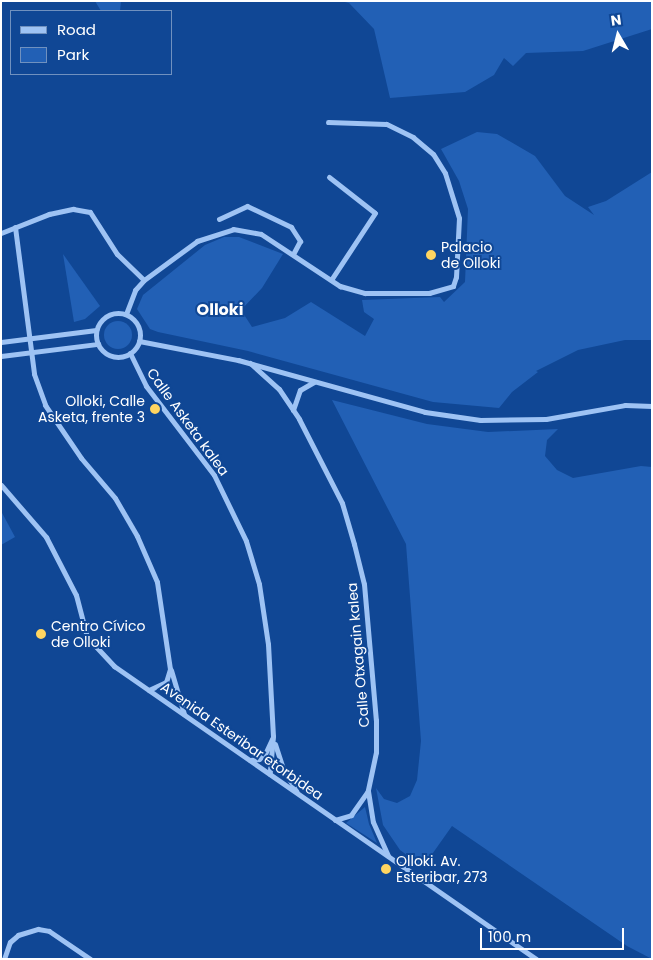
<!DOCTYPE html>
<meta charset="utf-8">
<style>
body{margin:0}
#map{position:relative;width:653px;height:960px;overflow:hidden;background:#104795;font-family:Poppins,sans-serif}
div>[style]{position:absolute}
.green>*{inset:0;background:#2260b5}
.round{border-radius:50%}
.street>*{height:5px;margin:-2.5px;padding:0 2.5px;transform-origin:2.5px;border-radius:2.5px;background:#9ec3f4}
.street>.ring{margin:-2.5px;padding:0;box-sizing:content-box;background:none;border:5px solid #9ec3f4;border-radius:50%}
.dots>*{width:14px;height:14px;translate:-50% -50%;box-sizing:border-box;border:2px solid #104795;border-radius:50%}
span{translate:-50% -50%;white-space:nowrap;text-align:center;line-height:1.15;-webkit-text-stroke:4px #104795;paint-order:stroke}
.poi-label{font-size:14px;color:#fff}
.left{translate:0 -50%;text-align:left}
.right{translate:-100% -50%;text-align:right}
.street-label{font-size:14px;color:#fff}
.quarter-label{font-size:16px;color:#fff;font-weight:700}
.frame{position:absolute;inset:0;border:2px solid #fff;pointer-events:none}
.legend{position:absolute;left:10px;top:10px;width:162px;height:65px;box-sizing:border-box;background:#104795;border:1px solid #7091bf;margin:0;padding:6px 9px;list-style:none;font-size:15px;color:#fff}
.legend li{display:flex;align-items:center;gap:10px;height:25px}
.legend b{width:25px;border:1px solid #7091bf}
.north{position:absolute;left:593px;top:10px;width:50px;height:50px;-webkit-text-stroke:4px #104795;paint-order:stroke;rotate:352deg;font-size:14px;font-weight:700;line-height:20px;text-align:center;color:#fff}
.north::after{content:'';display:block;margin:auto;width:18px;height:22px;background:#fff;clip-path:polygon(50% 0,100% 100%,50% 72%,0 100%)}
.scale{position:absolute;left:480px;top:928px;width:144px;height:22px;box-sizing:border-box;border:2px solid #fff;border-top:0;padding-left:6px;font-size:15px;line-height:18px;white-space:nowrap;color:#fff;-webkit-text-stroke:4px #104795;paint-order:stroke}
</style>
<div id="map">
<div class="green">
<i style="clip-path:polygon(95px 1px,121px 1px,120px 11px,101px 11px)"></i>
<i style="clip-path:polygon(341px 1px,652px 1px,652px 29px,583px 51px,526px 53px,513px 66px,504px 58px,494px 75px,465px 92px,390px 98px,374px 29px,349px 3px)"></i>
<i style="clip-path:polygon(477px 132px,497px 134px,535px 156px,565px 196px,594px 215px,588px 207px,606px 201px,652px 172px,652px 340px,625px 340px,578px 350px,536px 371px,538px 372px,512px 392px,499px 408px,433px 402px,248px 351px,158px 332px,150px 329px,137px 309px,143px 295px,205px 245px,224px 237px,239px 237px,283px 254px,262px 288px,241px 310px,252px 327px,285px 318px,311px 302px,365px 336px,374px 319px,364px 312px,362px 300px,440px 297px,444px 302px,465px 282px,468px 209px,459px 181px,441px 149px)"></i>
<i style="clip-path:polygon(63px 254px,100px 306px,85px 319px,74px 322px)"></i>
<i class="round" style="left:104px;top:321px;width:28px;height:28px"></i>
<i style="clip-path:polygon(332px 400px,427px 424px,488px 432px,558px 429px,547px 440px,545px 456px,557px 470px,573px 478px,641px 466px,652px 467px,652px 959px,627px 946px,452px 826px,423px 867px,400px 850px,383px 825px,376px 788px,384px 799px,397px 803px,410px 796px,417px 780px,421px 741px,406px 544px)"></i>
<i style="clip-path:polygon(1px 511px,15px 537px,1px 545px)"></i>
<i style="clip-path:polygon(365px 807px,369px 824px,377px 843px,346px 823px)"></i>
</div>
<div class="street">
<i style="left:329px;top:177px;width:58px;rotate:38deg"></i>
<i style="left:375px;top:213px;width:80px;rotate:123.3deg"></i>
<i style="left:219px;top:219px;width:31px;rotate:-25deg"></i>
<i style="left:247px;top:206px;width:49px;rotate:25.5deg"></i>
<i style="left:291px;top:227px;width:17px;rotate:57deg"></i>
<i style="left:300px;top:241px;width:15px;rotate:118deg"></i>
<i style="left:15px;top:227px;width:148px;rotate:82.6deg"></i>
<i style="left:34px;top:374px;width:33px;rotate:70deg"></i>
<i style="left:45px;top:405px;width:64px;rotate:55.8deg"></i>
<i style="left:81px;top:458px;width:52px;rotate:49.6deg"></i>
<i style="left:115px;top:498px;width:44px;rotate:59.9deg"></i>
<i style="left:137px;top:536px;width:50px;rotate:66.5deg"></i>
<i style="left:157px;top:582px;width:88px;rotate:81.5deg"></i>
<i style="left:170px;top:669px;width:14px;rotate:107deg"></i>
<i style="left:166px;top:682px;width:19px;rotate:155deg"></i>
<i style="left:1px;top:233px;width:52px;rotate:-21.6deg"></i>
<i style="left:49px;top:214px;width:25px;rotate:-12deg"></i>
<i style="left:73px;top:209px;width:17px;rotate:10deg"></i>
<i style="left:90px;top:212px;width:50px;rotate:57.3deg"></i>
<i style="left:117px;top:254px;width:37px;rotate:44deg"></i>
<i class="ring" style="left:96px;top:313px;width:39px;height:39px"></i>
<i style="left:126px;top:314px;width:26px;rotate:-69deg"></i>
<i style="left:135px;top:290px;width:13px;rotate:-48deg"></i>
<i style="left:144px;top:280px;width:66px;rotate:-36.3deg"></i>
<i style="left:197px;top:241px;width:38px;rotate:-18deg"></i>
<i style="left:233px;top:229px;width:28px;rotate:10deg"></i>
<i style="left:261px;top:234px;width:95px;rotate:33.4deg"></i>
<i style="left:340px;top:286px;width:26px;rotate:16deg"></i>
<i style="left:365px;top:293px;width:64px"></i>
<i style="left:429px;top:293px;width:25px;rotate:-16deg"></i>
<i style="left:453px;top:286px;width:9px;rotate:-72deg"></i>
<i style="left:456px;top:277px;width:59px;rotate:-87.1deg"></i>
<i style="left:459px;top:218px;width:47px;rotate:-107.3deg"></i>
<i style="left:445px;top:173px;width:22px;rotate:-122deg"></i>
<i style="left:433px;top:154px;width:26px;rotate:-140deg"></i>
<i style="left:413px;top:137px;width:30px;rotate:-154deg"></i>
<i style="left:386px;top:124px;width:58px;rotate:-178deg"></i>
<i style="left:139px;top:341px;width:101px;rotate:10.9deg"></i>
<i style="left:238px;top:360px;width:194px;rotate:15.5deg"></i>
<i style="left:425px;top:412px;width:56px;rotate:8.3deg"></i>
<i style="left:480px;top:420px;width:66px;rotate:-0.9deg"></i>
<i style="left:546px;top:419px;width:80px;rotate:-10deg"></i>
<i style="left:625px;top:405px;width:27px;rotate:2deg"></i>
<i style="left:1px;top:342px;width:96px;rotate:-7.2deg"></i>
<i style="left:130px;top:353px;width:37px;rotate:64deg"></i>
<i style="left:146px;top:386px;width:112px;rotate:52.6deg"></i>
<i style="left:214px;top:475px;width:73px;rotate:64.1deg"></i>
<i style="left:246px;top:541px;width:45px;rotate:73.2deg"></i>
<i style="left:259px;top:584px;width:61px;rotate:81.5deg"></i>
<i style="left:268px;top:644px;width:92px;rotate:86.9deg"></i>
<i style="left:273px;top:736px;width:38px;rotate:95deg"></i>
<i style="left:1px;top:356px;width:98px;rotate:-7.1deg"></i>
<i style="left:250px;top:363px;width:39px;rotate:42deg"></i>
<i style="left:279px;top:389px;width:36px;rotate:56deg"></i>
<i style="left:299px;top:419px;width:94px;rotate:62.9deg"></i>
<i style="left:342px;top:503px;width:43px;rotate:73.7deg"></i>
<i style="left:354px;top:544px;width:41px;rotate:76deg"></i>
<i style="left:364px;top:584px;width:137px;rotate:85deg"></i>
<i style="left:376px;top:720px;width:32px;rotate:90deg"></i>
<i style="left:376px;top:752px;width:40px;rotate:102deg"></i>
<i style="left:368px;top:791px;width:31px;rotate:81deg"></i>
<i style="left:373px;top:822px;width:37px;rotate:66deg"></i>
<i style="left:293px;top:410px;width:21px;rotate:-71deg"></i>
<i style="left:300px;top:390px;width:16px;rotate:-30deg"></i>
<i style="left:1px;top:485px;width:69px;rotate:49.1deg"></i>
<i style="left:46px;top:537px;width:65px;rotate:62.7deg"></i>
<i style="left:76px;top:595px;width:43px;rotate:75.3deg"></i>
<i style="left:87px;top:637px;width:40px;rotate:47deg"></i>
<i style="left:114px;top:666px;width:514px;rotate:34.77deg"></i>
<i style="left:171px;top:670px;width:46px;rotate:73.5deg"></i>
<i style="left:275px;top:744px;width:26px;rotate:72deg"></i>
<i style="left:283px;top:769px;width:26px;rotate:59deg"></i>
<i style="left:250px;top:760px;width:9px;rotate:-6deg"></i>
<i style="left:259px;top:759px;width:8px;rotate:-40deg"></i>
<i style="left:265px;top:754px;width:17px;rotate:-65deg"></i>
<i style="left:335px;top:820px;width:17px;rotate:-17deg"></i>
<i style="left:351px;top:815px;width:28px;rotate:-55deg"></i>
<i style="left:4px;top:959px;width:18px;rotate:-71deg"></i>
<i style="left:10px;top:942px;width:11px;rotate:-41deg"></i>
<i style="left:18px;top:935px;width:21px;rotate:-17deg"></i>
<i style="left:38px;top:929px;width:11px;rotate:10deg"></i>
<i style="left:49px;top:931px;width:50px;rotate:34.3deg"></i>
</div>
<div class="dots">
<i style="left:431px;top:255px;background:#ffd561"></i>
<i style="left:155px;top:409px;background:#ffd561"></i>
<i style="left:41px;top:634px;background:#ffd561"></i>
<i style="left:386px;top:869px;background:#ffd561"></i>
</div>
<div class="poi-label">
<span class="left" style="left:441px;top:255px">Palacio<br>de Olloki</span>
<span class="right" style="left:145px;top:409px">Olloki, Calle<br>Asketa, frente 3</span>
<span class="left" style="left:51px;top:634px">Centro Cívico<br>de Olloki</span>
<span class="left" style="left:396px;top:869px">Olloki. Av.<br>Esteribar, 273</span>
</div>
<div class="street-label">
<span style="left:188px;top:422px;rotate:54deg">Calle Asketa kalea</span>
<span style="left:358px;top:655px;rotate:-95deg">Calle Otxagain kalea</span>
<span style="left:242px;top:741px;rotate:35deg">Avenida Esteribar etorbidea</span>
</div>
<div class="quarter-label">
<span style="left:220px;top:310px">Olloki</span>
</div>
<div class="frame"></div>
<ul class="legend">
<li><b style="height:6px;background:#9ec3f4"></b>Road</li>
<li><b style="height:14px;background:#2260b5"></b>Park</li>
</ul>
<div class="north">N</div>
<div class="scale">100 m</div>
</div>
